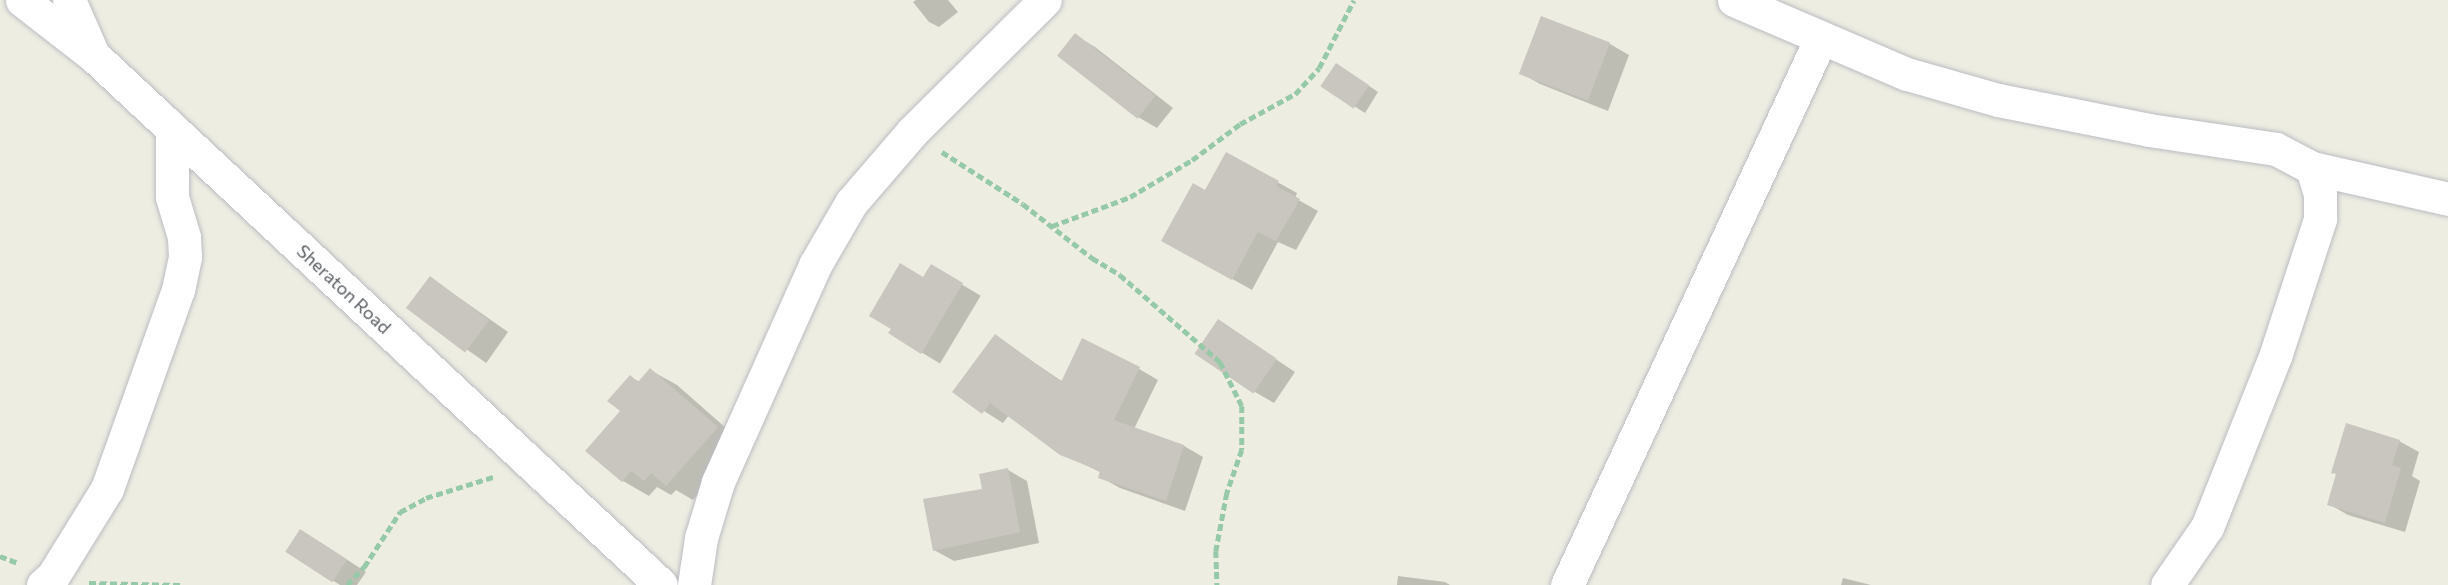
<!DOCTYPE html>
<style>
body{margin:0}
#map{position:relative;width:2448px;height:585px;overflow:hidden;background:#eeede2;font-family:Commissioner,sans-serif}
div>[style]{position:absolute}
.shadow>*{inset:0;background:#0003;transform-origin:0 0}
.building>*{inset:0;background:#c9c6bf;transform-origin:0 0}
.path>*{height:4.5px;margin-top:-2.25px;transform-origin:0;background:repeating-linear-gradient(90deg,#95c9a8 0 7px,transparent 0 10.5px)}
.roads{filter:drop-shadow(0 0 2px #babcc2) drop-shadow(0 0 2px #babcc2)}
.minor>*{height:33px;margin:-16.5px;padding:0 16.5px;transform-origin:16.5px;border-radius:16.5px;background:#fff}
span{translate:-50% -50%;white-space:nowrap;text-align:center;line-height:1.15;-webkit-text-stroke:7px #fff;paint-order:stroke}
.street-label{font-size:18px;color:#5a5e64}
</style>
<div id="map">
<div class="shadow">
<i style="clip-path:polygon(916px 0,948px 0,958px 12px,939px 27px,929px 22px,913px 2px)"></i>
<i style="clip-path:polygon(1542px 18px,1610px 44px,1629px 55px,1608px 111px,1540px 84px,1521px 73px)"></i>
<i style="clip-path:polygon(1076px 36px,1095px 47px,1173px 108px,1157px 128px,1138px 117px,1060px 56px)"></i>
<i style="clip-path:polygon(1347px 71px,1378px 92px,1365px 113px,1324px 87px)"></i>
<i style="clip-path:polygon(1227px 154px,1297px 193px,1295px 198px,1318px 211px,1296px 250px,1278px 242px,1252px 290px,1163px 240px,1206px 193px)"></i>
<i style="left:931px;top:266px;width:58px;height:79px;rotate:31deg"></i>
<i style="left:431px;top:278px;width:94px;height:38px;rotate:35deg"></i>
<i style="clip-path:polygon(1237px 333px,1295px 372px,1274px 403px,1255px 392px)"></i>
<i style="clip-path:polygon(995px 336px,1063px 382px,1139px 369px,1158px 380px,1134px 429px,1184px 446px,1203px 457px,1185px 511px,1120px 488px,1100px 477px,1102px 473px,1061px 453px,1009px 415px,1003px 423px,954px 392px)"></i>
<i style="clip-path:polygon(650px 370px,677px 385px,743px 443px,693px 500px,676px 490px,671px 495px,657px 487px,649px 496px,623px 481px,622px 411px,630px 377px,640px 382px)"></i>
<i style="clip-path:polygon(2399px 441px,2419px 452px,2412px 476px,2420px 481px,2405px 532px,2348px 515px,2329px 504px,2338px 474px)"></i>
<i style="clip-path:polygon(1008px 470px,1027px 481px,1039px 543px,954px 561px,934px 550px,984px 490px)"></i>
<i style="clip-path:polygon(320px 542px,366px 572px,357px 585px,340px 585px,287px 552px)"></i>
<i style="clip-path:polygon(1398px 576px,1445px 582px,1450px 585px,1397px 585px)"></i>
<i style="clip-path:polygon(1843px 578px,1871px 585px,1841px 585px)"></i>
</div>
<div class="building">
<i style="left:1541px;top:16px;width:74px;height:62px;rotate:21deg"></i>
<i style="left:1075px;top:33px;width:102px;height:29px;rotate:38deg"></i>
<i style="left:1336px;top:63px;width:40px;height:28px;rotate:34deg"></i>
<i style="clip-path:polygon(1226px 152px,1279px 181px,1276px 186px,1300px 199px,1276px 241px,1258px 232px,1232px 280px,1161px 241px,1193px 183px,1205px 190px)"></i>
<i style="clip-path:polygon(900px 263px,923px 277px,931px 264px,963px 283px,921px 354px,888px 333px,891px 329px,869px 316px)"></i>
<i style="left:430px;top:276px;width:74px;height:40px;rotate:37deg"></i>
<i style="left:1218px;top:319px;width:71px;height:42px;rotate:34deg"></i>
<i style="clip-path:polygon(995px 334px,1061px 382px,1082px 338px,1140px 367px,1114px 420px,1184px 445px,1166px 501px,1098px 478px,1100px 471px,1060px 455px,990px 403px,982px 414px,952px 392px)"></i>
<i style="clip-path:polygon(650px 368px,718px 427px,666px 486px,651px 473px,644px 481px,631px 471px,622px 482px,585px 451px,620px 411px,607px 401px,630px 375px,638px 382px)"></i>
<i style="clip-path:polygon(2346px 423px,2400px 440px,2392px 465px,2401px 468px,2385px 523px,2327px 505px,2336px 474px,2331px 473px)"></i>
<i style="clip-path:polygon(1008px 468px,1020px 532px,933px 551px,923px 499px,982px 489px,979px 474px)"></i>
<i style="left:300px;top:529px;width:56px;height:27px;rotate:33deg"></i>
</div>
<div class="path">
<i style="left:942px;top:152px;width:96px;rotate:32.7deg"></i>
<i style="left:1023px;top:204px;width:88px;rotate:38deg"></i>
<i style="left:1092px;top:258px;width:33px;rotate:31deg"></i>
<i style="left:1120px;top:275px;width:133px;rotate:41deg"></i>
<i style="left:1220px;top:362px;width:49px;rotate:63.4deg"></i>
<i style="left:1242px;top:406px;width:44px;rotate:90deg"></i>
<i style="left:1242px;top:450px;width:46px;rotate:109.2deg"></i>
<i style="left:1227px;top:493px;width:59px;rotate:100.7deg"></i>
<i style="left:1216px;top:551px;width:34px;rotate:88deg"></i>
<i style="left:1052px;top:226px;width:83px;rotate:-20.4deg"></i>
<i style="left:1130px;top:197px;width:72px;rotate:-30.8deg"></i>
<i style="left:1192px;top:160px;width:60px;rotate:-36.9deg"></i>
<i style="left:1240px;top:124px;width:63px;rotate:-28.6deg"></i>
<i style="left:1295px;top:94px;width:35px;rotate:-47deg"></i>
<i style="left:1319px;top:68px;width:76px;rotate:-62.8deg"></i>
<i style="left:0;top:556px;width:19px;rotate:21deg"></i>
<i style="left:89px;top:583px;width:91px;rotate:1.3deg"></i>
<i style="left:347px;top:585px;width:25px;rotate:-47deg"></i>
<i style="left:364px;top:567px;width:66px;rotate:-56.8deg"></i>
<i style="left:400px;top:512px;width:30px;rotate:-28deg"></i>
<i style="left:426px;top:498px;width:73px;rotate:-17.4deg"></i>
</div>
<div class="roads">
<div class="minor">
<i style="left:22px;top:0;width:91px;rotate:37.9deg"></i>
<i style="left:94px;top:56px;width:775px;rotate:43.01deg"></i>
<i style="left:69px;top:0;width:55px;rotate:66.3deg"></i>
<i style="left:1734px;top:0;width:188px;rotate:23.2deg"></i>
<i style="left:1907px;top:74px;width:95px;rotate:15.9deg"></i>
<i style="left:1998px;top:100px;width:154px;rotate:11.2deg"></i>
<i style="left:2149px;top:130px;width:128px;rotate:8.5deg"></i>
<i style="left:2276px;top:149px;width:41px;rotate:27.8deg"></i>
<i style="left:2312px;top:168px;width:27px;rotate:73deg"></i>
<i style="left:2320px;top:194px;width:25px;rotate:90deg"></i>
<i style="left:2320px;top:219px;width:142px;rotate:108.1deg"></i>
<i style="left:2276px;top:354px;width:186px;rotate:111.7deg"></i>
<i style="left:2207px;top:527px;width:70px;rotate:124.6deg"></i>
<i style="left:2312px;top:168px;width:139px;rotate:12.8deg"></i>
<i style="left:43px;top:585px;width:13px;rotate:-42deg"></i>
<i style="left:53px;top:576px;width:102px;rotate:-58.2deg"></i>
<i style="left:107px;top:489px;width:211px;rotate:-70.4deg"></i>
<i style="left:178px;top:290px;width:34px;rotate:-78deg"></i>
<i style="left:185px;top:257px;width:20px;rotate:-93deg"></i>
<i style="left:184px;top:237px;width:42px;rotate:-106.7deg"></i>
<i style="left:172px;top:197px;width:66px;rotate:-90deg"></i>
<i style="left:694px;top:585px;width:48px;rotate:-81.5deg"></i>
<i style="left:701px;top:538px;width:59px;rotate:-73.1deg"></i>
<i style="left:718px;top:482px;width:238px;rotate:-65.9deg"></i>
<i style="left:815px;top:265px;width:72px;rotate:-59.9deg"></i>
<i style="left:851px;top:203px;width:94px;rotate:-49.3deg"></i>
<i style="left:912px;top:132px;width:187px;rotate:-44.8deg"></i>
<i style="left:1567px;top:585px;width:603px;rotate:-65.09deg"></i>
</div>
</div>
<div class="street-label">
<span style="left:344px;top:289px;rotate:43deg">Sheraton Road</span>
</div>
</div>
